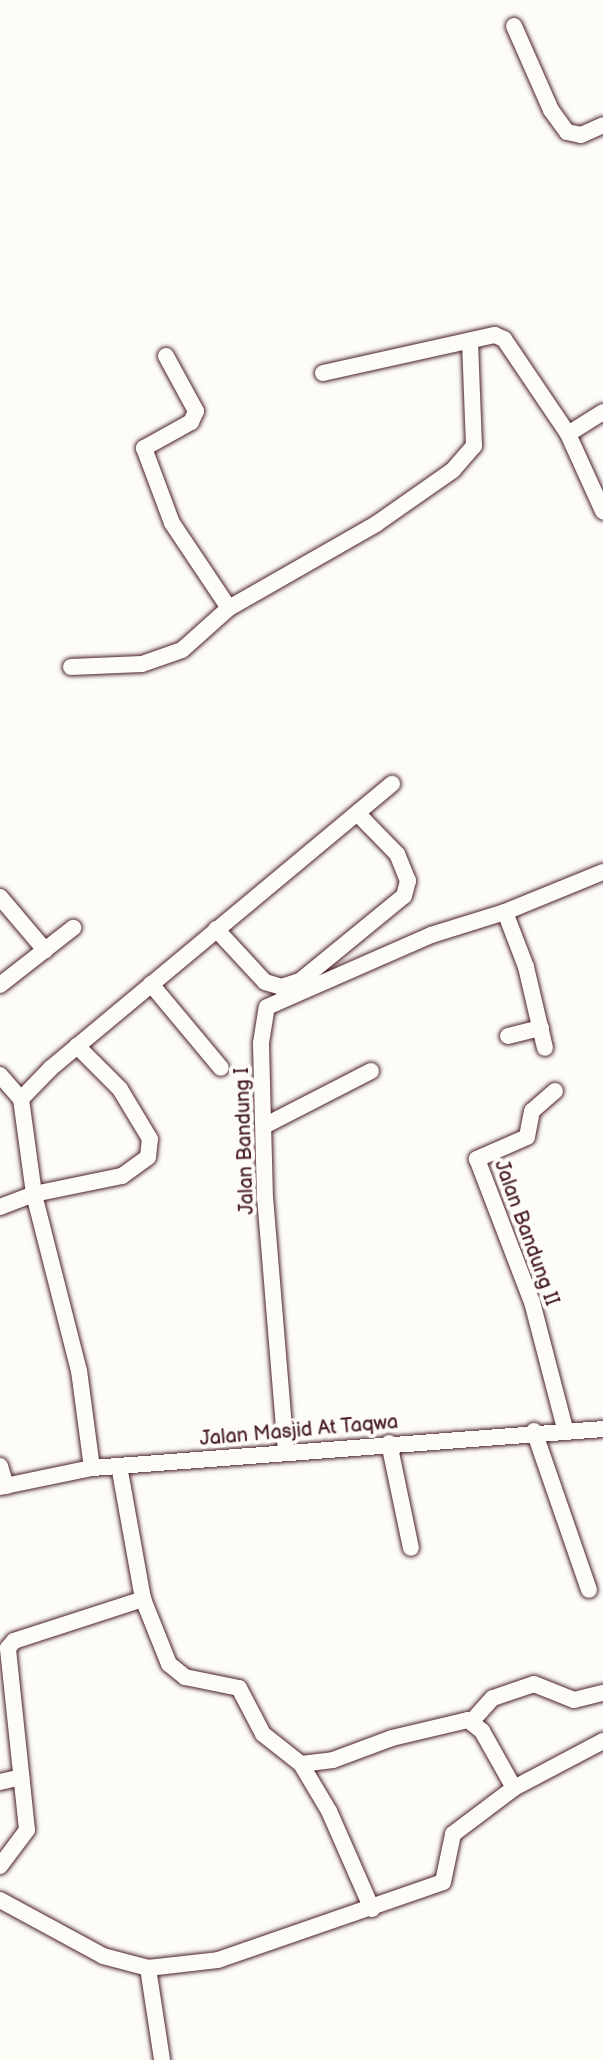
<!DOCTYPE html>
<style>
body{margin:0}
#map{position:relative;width:603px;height:2060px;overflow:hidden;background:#fdfcf7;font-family:"Balsamiq Sans",sans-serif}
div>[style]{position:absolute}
.roads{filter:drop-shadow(0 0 2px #4a1f2b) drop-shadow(0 0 2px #4a1f2b)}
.minor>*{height:16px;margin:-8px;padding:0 8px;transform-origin:8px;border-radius:8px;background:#fdfcf7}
span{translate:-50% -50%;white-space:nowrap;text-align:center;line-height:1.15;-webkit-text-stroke:8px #fdfcf7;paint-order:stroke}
.street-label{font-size:20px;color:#4a1f2b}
</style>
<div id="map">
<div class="roads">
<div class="minor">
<i style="left:514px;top:26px;width:92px;rotate:66.2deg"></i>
<i style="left:551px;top:110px;width:27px;rotate:54deg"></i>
<i style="left:567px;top:132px;width:14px;rotate:12deg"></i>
<i style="left:581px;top:135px;width:24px;rotate:-24deg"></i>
<i style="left:166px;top:356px;width:63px;rotate:61.4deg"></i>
<i style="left:196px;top:411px;width:12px;rotate:114deg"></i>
<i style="left:191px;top:422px;width:54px;rotate:151deg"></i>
<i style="left:144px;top:448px;width:80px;rotate:69.5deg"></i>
<i style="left:172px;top:523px;width:102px;rotate:56.2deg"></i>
<i style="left:323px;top:373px;width:176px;rotate:-12.5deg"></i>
<i style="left:495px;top:335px;width:10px;rotate:24deg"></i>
<i style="left:504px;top:339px;width:115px;rotate:56deg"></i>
<i style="left:568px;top:434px;width:85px;rotate:65.6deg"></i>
<i style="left:568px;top:434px;width:41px;rotate:-32.2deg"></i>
<i style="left:71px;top:667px;width:71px;rotate:-2.4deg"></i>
<i style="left:142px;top:664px;width:42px;rotate:-19.3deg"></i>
<i style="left:182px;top:650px;width:63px;rotate:-41.8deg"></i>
<i style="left:229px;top:608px;width:169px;rotate:-29.7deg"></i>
<i style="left:376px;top:524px;width:94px;rotate:-35deg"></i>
<i style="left:453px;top:470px;width:32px;rotate:-49deg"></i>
<i style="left:474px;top:446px;width:102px;rotate:-92.2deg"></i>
<i style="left:0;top:897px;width:70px;rotate:49.7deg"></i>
<i style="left:505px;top:912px;width:106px;rotate:-22.2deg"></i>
<i style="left:216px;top:929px;width:72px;rotate:47.2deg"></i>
<i style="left:265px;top:982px;width:17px;rotate:17deg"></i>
<i style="left:281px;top:987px;width:20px;rotate:-18deg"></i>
<i style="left:300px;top:981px;width:134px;rotate:-39.3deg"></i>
<i style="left:404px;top:896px;width:16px;rotate:-75deg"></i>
<i style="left:408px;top:881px;width:29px;rotate:-112deg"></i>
<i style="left:397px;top:854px;width:57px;rotate:-134.3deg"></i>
<i style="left:151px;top:984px;width:109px;rotate:50.2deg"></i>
<i style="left:0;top:985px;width:93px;rotate:-38deg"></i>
<i style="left:508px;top:1036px;width:34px;rotate:-14deg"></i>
<i style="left:0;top:1075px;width:32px;rotate:49deg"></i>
<i style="left:555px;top:1091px;width:30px;rotate:139deg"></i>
<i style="left:532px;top:1111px;width:26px;rotate:101deg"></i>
<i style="left:527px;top:1137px;width:55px;rotate:156.3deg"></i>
<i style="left:477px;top:1159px;width:153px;rotate:69deg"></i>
<i style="left:532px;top:1302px;width:131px;rotate:75.4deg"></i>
<i style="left:266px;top:1125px;width:118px;rotate:-27.2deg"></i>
<i style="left:0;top:1207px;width:36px;rotate:-21deg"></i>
<i style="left:34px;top:1194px;width:90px;rotate:-11.6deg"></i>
<i style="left:122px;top:1176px;width:32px;rotate:-36deg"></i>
<i style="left:148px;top:1157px;width:18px;rotate:-84deg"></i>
<i style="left:150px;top:1139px;width:58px;rotate:-121deg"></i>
<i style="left:120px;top:1089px;width:61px;rotate:-135deg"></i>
<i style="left:534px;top:1431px;width:168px;rotate:70.9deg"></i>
<i style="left:389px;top:1443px;width:107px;rotate:78.2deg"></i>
<i style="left:286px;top:1452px;width:255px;rotate:-94.7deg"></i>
<i style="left:265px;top:1198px;width:155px;rotate:-91.5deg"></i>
<i style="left:261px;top:1043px;width:36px;rotate:-81deg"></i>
<i style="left:267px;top:1007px;width:179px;rotate:-23.7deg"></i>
<i style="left:431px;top:935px;width:77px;rotate:-17.3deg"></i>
<i style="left:505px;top:912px;width:59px;rotate:69.1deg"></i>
<i style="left:526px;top:967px;width:83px;rotate:76.8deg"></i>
<i style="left:0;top:1466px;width:21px;rotate:73deg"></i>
<i style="left:92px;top:1468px;width:98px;rotate:-97.6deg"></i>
<i style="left:79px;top:1371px;width:183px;rotate:-104.3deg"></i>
<i style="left:34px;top:1194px;width:96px;rotate:-97.8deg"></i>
<i style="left:21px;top:1099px;width:43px;rotate:-45.9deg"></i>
<i style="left:51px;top:1068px;width:444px;rotate:-39.8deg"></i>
<i style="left:0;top:1487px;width:94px;rotate:-11.7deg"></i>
<i style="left:92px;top:1468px;width:512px;rotate:-4.36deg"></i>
<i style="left:143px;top:1599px;width:70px;rotate:68.2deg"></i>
<i style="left:169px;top:1664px;width:21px;rotate:39deg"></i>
<i style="left:185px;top:1677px;width:55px;rotate:11.5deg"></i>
<i style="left:239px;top:1688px;width:52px;rotate:62.4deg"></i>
<i style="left:263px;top:1734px;width:48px;rotate:38.3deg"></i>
<i style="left:301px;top:1764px;width:55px;rotate:59.2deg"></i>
<i style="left:329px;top:1811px;width:107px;rotate:66.3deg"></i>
<i style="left:472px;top:1721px;width:31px;rotate:-48deg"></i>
<i style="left:493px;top:1698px;width:43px;rotate:-18.9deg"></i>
<i style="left:534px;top:1684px;width:43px;rotate:21.8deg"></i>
<i style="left:574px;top:1700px;width:30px;rotate:-14deg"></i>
<i style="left:301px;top:1764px;width:32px;rotate:-7deg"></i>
<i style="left:333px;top:1760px;width:63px;rotate:-20.4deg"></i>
<i style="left:392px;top:1738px;width:78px;rotate:-13.3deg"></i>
<i style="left:468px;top:1720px;width:18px;rotate:38deg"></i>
<i style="left:482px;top:1731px;width:65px;rotate:60.7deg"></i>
<i style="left:0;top:1782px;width:22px;rotate:-13deg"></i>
<i style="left:0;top:1866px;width:45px;rotate:-53.1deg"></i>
<i style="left:27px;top:1830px;width:183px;rotate:-96deg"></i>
<i style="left:8px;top:1648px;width:9px;rotate:-49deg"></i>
<i style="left:14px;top:1641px;width:136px;rotate:-18deg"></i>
<i style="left:143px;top:1599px;width:135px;rotate:-100.2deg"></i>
<i style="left:0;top:1900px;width:117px;rotate:28.5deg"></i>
<i style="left:103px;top:1956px;width:47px;rotate:14.9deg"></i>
<i style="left:148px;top:1968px;width:70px;rotate:-6.5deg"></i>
<i style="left:218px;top:1960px;width:238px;rotate:-19.1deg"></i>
<i style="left:443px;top:1882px;width:49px;rotate:-78.2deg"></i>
<i style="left:453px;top:1834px;width:76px;rotate:-37deg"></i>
<i style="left:514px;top:1788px;width:101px;rotate:-27.8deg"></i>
<i style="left:148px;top:1968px;width:93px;rotate:81.3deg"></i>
</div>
</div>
<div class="street-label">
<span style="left:245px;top:1141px;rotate:-92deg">Jalan Bandung I</span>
<span style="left:526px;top:1233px;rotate:70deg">Jalan Bandung II</span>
<span style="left:299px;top:1431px;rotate:-5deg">Jalan Masjid At Taqwa</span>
</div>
</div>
